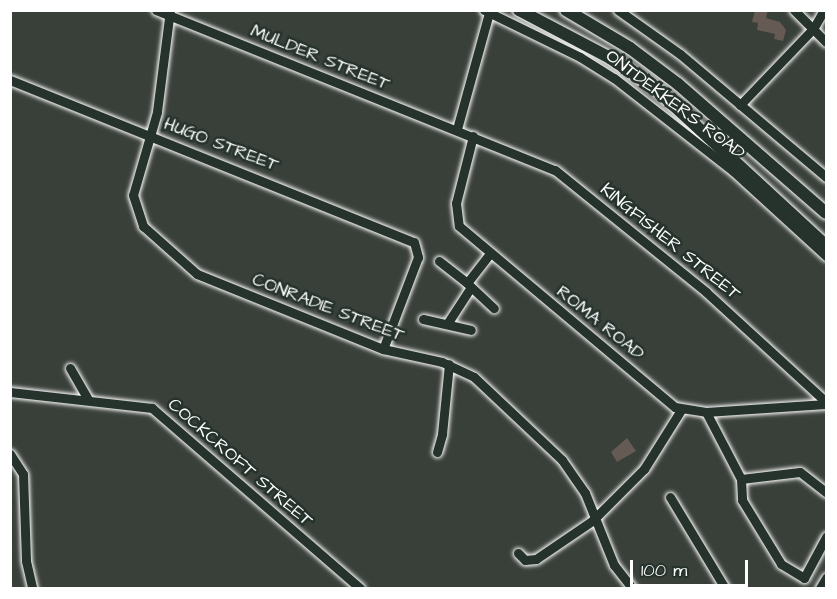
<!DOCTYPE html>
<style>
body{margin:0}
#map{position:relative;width:837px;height:599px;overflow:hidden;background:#393f39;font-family:"Architects Daughter",sans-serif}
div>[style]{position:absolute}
.building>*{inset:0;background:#665a54}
.roads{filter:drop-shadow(0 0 2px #fff) drop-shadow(0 0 2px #fff)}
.minor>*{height:9px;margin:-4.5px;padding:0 4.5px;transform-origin:4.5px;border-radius:4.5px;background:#26332d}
.major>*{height:12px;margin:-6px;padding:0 6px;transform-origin:6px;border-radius:6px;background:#26332d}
span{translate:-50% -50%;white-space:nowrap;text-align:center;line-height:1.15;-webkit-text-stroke:5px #26332d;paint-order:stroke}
.street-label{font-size:18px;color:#fff}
.frame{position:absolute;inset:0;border:12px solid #fff;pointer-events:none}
.scale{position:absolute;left:630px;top:560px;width:118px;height:27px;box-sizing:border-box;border:3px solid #fff;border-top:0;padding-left:8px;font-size:18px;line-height:21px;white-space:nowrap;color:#fff;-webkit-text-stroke:4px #26332d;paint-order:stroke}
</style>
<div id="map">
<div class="building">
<i style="clip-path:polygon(755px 10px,768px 10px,766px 18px,780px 22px,786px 30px,783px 41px,774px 39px,775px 34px,757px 30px,758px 23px,752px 22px)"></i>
<i style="clip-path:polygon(627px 438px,636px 451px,617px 462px,611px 452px)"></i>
</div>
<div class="roads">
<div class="minor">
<i style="left:156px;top:10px;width:430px;rotate:21.9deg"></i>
<i style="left:555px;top:170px;width:194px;rotate:38.9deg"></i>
<i style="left:706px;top:292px;width:163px;rotate:42.5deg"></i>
<i style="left:170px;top:10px;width:103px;rotate:97.3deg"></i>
<i style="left:157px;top:112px;width:86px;rotate:106.1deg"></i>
<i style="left:133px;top:195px;width:33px;rotate:72deg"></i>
<i style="left:143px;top:226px;width:72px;rotate:41.6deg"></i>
<i style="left:197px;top:274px;width:201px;rotate:22deg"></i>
<i style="left:383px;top:349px;width:60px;rotate:12.4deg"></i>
<i style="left:442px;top:362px;width:35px;rotate:25deg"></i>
<i style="left:474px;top:377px;width:121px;rotate:43.3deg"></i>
<i style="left:562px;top:460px;width:40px;rotate:55.1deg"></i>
<i style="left:585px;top:493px;width:78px;rotate:68.1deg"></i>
<i style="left:614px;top:565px;width:29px;rotate:52deg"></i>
<i style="left:484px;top:10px;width:107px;rotate:26.1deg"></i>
<i style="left:580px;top:57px;width:40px;rotate:32deg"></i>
<i style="left:614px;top:78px;width:151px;rotate:38deg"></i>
<i style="left:733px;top:171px;width:126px;rotate:42.4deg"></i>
<i style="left:618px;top:10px;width:76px;rotate:35.4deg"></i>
<i style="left:680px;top:54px;width:191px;rotate:40.1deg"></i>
<i style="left:794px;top:10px;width:45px;rotate:45deg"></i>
<i style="left:10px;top:80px;width:435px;rotate:21.9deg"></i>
<i style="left:414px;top:242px;width:16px;rotate:75deg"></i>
<i style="left:418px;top:257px;width:98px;rotate:110.8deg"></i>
<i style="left:740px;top:105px;width:105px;rotate:-46.2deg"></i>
<i style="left:813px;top:29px;width:22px;rotate:-60deg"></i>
<i style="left:457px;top:129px;width:120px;rotate:-74.6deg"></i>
<i style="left:473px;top:136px;width:69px;rotate:104.2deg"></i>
<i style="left:456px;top:203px;width:23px;rotate:83deg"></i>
<i style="left:459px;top:226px;width:282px;rotate:40deg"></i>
<i style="left:675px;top:407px;width:31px;rotate:9deg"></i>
<i style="left:706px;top:412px;width:120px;rotate:-3.8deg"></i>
<i style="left:439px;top:261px;width:36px;rotate:38deg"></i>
<i style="left:467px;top:283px;width:37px;rotate:-52deg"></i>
<i style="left:469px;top:285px;width:34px;rotate:43deg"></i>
<i style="left:423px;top:319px;width:49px;rotate:12.9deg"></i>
<i style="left:447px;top:324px;width:44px;rotate:-57deg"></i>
<i style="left:70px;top:368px;width:36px;rotate:60deg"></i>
<i style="left:10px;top:392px;width:143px;rotate:6.4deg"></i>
<i style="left:152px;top:408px;width:275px;rotate:40.9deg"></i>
<i style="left:706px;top:412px;width:76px;rotate:62.4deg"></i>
<i style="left:741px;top:479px;width:21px;rotate:87deg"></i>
<i style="left:742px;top:500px;width:75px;rotate:58.6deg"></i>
<i style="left:781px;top:564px;width:27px;rotate:31deg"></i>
<i style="left:804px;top:578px;width:47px;rotate:-61.8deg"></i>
<i style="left:437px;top:452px;width:19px;rotate:-74deg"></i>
<i style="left:442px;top:434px;width:70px;rotate:-84.3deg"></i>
<i style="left:10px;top:454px;width:24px;rotate:57deg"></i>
<i style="left:23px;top:474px;width:87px;rotate:88deg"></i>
<i style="left:26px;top:561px;width:28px;rotate:77deg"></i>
<i style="left:741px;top:479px;width:59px;rotate:-6.8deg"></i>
<i style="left:800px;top:472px;width:33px;rotate:38deg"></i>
<i style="left:670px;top:497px;width:106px;rotate:58.9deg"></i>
<i style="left:518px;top:553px;width:10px;rotate:45deg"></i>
<i style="left:525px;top:560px;width:11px;rotate:-5deg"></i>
<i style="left:536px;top:559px;width:68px;rotate:-34.2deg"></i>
<i style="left:592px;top:521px;width:74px;rotate:-45deg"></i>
<i style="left:644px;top:469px;width:70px;rotate:-57.9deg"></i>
<i style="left:820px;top:588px;width:12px;rotate:-59deg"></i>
</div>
<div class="major">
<i style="left:519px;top:10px;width:103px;rotate:27.8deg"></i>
<i style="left:610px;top:58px;width:54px;rotate:33.7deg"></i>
<i style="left:655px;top:88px;width:233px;rotate:42.7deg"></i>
<i style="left:566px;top:10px;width:74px;rotate:30.7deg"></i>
<i style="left:630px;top:48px;width:60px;rotate:36.9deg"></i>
<i style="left:678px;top:84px;width:196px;rotate:41.1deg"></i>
</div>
</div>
<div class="street-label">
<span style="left:320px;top:58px;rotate:22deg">MULDER STREET</span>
<span style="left:675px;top:105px;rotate:37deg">ONTDEKKERS ROAD</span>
<span style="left:221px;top:145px;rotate:21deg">HUGO STREET</span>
<span style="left:670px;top:242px;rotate:39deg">KINGFISHER STREET</span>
<span style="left:328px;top:308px;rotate:21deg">CONRADIE STREET</span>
<span style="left:600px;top:323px;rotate:39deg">ROMA ROAD</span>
<span style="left:240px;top:463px;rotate:41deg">COCKCROFT STREET</span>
</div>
<div class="frame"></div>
<div class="scale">100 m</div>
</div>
